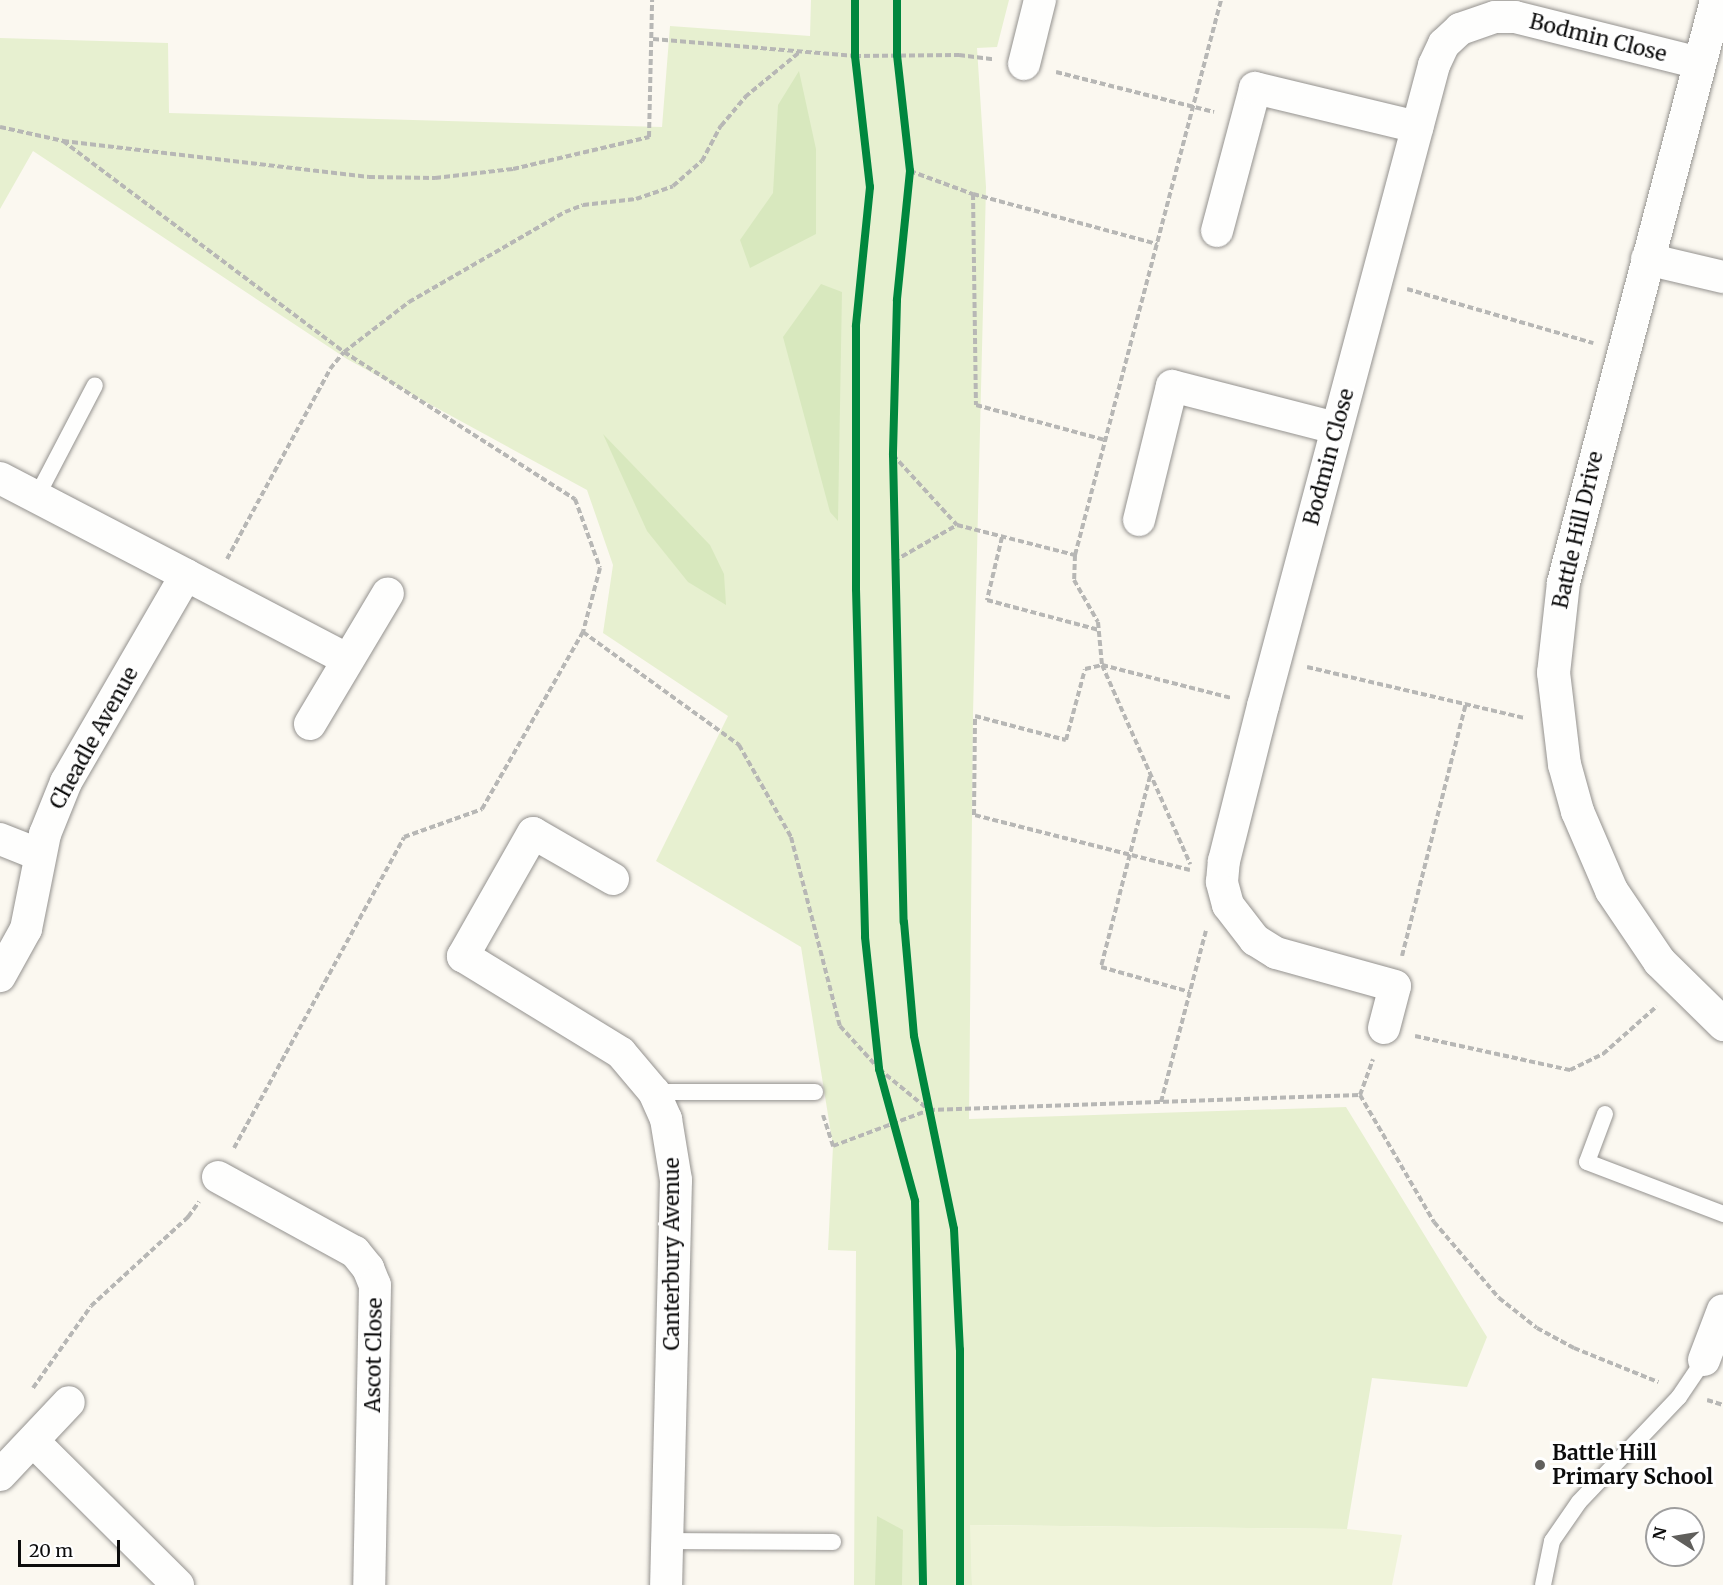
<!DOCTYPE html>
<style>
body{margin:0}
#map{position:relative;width:1723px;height:1585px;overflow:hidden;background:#fbf8f0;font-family:Merriweather,serif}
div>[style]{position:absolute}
.green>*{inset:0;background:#e7f0d0}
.forest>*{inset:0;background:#d8e8be}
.pitch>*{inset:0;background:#f0f4da}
.path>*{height:4px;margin-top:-2px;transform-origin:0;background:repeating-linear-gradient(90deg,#b7b7b5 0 6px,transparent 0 9px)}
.roads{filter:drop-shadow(0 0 2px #94928f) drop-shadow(0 0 2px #94928f)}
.service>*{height:16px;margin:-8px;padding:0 8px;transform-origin:8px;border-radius:8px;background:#fefefd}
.minor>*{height:32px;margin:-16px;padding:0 16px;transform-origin:16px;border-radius:16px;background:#fefefd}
.tertiary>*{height:33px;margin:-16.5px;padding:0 16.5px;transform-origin:16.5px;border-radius:16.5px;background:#fefefd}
.cycleway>*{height:8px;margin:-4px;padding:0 4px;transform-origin:4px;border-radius:4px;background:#00873e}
.dots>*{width:16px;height:16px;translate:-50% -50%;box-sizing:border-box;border:3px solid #fff;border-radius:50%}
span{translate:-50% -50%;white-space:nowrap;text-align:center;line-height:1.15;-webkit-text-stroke:6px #fff;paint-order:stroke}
.street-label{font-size:21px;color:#0c0c0c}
.poi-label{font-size:21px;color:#0c0c0c;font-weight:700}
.left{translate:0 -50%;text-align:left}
.north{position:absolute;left:1645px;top:1507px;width:60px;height:60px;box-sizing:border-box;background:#fff;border:2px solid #9e9e9e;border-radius:50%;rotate:282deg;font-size:16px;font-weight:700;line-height:24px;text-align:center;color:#0c0c0c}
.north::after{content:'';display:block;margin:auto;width:21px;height:27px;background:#605f5c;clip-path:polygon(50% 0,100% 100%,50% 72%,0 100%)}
.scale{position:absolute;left:18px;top:1540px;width:102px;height:27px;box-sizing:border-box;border:3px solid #0c0c0c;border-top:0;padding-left:8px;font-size:18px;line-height:21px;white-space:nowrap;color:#0c0c0c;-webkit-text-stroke:4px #fff;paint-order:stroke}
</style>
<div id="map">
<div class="green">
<i style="clip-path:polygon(811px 0,1009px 0,997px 47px,977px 48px,986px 187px,973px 714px,969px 1119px,1346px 1107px,1487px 1337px,1467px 1387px,1372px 1378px,1347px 1529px,971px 1525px,972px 1585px,854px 1585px,856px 1251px,828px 1250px,833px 1146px,801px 947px,656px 861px,728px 716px,603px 633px,613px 565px,587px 490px,347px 359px,33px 151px,0 209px,0 38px,168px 43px,169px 113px,662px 127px,670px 26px,810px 36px)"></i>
</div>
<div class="forest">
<i style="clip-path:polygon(799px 71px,816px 149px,816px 234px,750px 268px,740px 240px,773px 193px,778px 105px)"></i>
<i style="clip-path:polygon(821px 284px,842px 292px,838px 521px,830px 512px,783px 337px)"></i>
<i style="clip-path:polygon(603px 434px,710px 545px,724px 574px,726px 605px,688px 582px,647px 531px)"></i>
<i style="clip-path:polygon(877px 1516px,903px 1530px,902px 1585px,875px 1585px)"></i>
</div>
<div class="pitch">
<i style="clip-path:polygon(970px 1525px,1347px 1529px,1402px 1535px,1392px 1585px,972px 1585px)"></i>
</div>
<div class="path">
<i style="left:653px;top:39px;width:203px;rotate:4.8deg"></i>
<i style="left:855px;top:56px;width:104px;rotate:-0.6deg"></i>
<i style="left:959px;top:55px;width:34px;rotate:7deg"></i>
<i style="left:1056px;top:72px;width:163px;rotate:14.2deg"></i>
<i style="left:0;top:127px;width:65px;rotate:12.5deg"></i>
<i style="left:63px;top:141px;width:308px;rotate:6.7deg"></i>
<i style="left:369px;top:177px;width:66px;rotate:0.9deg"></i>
<i style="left:435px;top:178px;width:79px;rotate:-6.6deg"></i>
<i style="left:513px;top:169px;width:140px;rotate:-13.2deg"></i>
<i style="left:649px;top:137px;width:137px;rotate:-88.7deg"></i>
<i style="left:63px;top:141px;width:351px;rotate:36.9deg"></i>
<i style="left:344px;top:352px;width:274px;rotate:32.5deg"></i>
<i style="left:575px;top:499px;width:73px;rotate:70.1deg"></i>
<i style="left:600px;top:568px;width:66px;rotate:104.9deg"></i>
<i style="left:583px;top:632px;width:193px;rotate:35.9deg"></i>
<i style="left:739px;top:745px;width:106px;rotate:60.5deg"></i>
<i style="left:791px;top:837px;width:195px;rotate:75.5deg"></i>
<i style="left:840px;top:1026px;width:58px;rotate:47.8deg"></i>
<i style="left:879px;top:1069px;width:65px;rotate:39.4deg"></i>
<i style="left:929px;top:1110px;width:431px;rotate:-2deg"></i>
<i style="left:1360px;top:1095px;width:38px;rotate:-70deg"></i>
<i style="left:910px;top:171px;width:67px;rotate:20.1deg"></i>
<i style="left:973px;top:194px;width:191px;rotate:15.2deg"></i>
<i style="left:973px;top:194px;width:211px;rotate:89.2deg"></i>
<i style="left:976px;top:405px;width:134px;rotate:15.2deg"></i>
<i style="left:1407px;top:289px;width:194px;rotate:16.2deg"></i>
<i style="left:893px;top:455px;width:95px;rotate:47.6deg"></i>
<i style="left:1002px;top:537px;width:65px;rotate:103.4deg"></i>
<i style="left:987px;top:600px;width:116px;rotate:15deg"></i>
<i style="left:1075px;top:555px;width:574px;rotate:-75.26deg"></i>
<i style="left:227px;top:559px;width:216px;rotate:-61.5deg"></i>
<i style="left:330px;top:369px;width:22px;rotate:-51deg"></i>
<i style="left:344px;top:352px;width:82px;rotate:-37.6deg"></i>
<i style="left:409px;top:302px;width:180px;rotate:-30deg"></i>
<i style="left:565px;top:212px;width:19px;rotate:-21deg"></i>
<i style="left:583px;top:205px;width:53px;rotate:-6.5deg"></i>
<i style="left:636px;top:199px;width:39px;rotate:-19deg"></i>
<i style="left:673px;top:186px;width:38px;rotate:-41deg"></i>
<i style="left:702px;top:161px;width:40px;rotate:-62deg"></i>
<i style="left:721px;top:126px;width:38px;rotate:-50deg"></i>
<i style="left:745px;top:97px;width:72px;rotate:-39.4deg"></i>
<i style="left:894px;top:561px;width:73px;rotate:-29.7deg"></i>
<i style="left:957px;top:525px;width:122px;rotate:14.3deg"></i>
<i style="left:1075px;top:555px;width:25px;rotate:92deg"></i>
<i style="left:1074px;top:580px;width:48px;rotate:60.3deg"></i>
<i style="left:1098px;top:622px;width:43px;rotate:84.7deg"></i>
<i style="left:1102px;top:665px;width:218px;rotate:66.1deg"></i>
<i style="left:1307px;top:667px;width:224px;rotate:13.2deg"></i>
<i style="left:1150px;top:776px;width:197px;rotate:104.4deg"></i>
<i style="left:1101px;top:967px;width:92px;rotate:15.7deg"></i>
<i style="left:1190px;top:870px;width:223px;rotate:-165.7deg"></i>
<i style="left:974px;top:815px;width:99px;rotate:-89.4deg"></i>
<i style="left:975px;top:716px;width:94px;rotate:14.8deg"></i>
<i style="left:1066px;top:740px;width:73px;rotate:-75deg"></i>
<i style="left:1085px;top:669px;width:17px;rotate:-13deg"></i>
<i style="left:1102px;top:665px;width:133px;rotate:14.3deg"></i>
<i style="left:1402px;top:956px;width:261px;rotate:-75.8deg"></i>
<i style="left:1415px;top:1036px;width:159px;rotate:12.4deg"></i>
<i style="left:1570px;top:1070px;width:37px;rotate:-26deg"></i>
<i style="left:1603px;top:1054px;width:72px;rotate:-41.6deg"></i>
<i style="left:1360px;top:1095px;width:147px;rotate:59.8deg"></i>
<i style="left:1434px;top:1222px;width:100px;rotate:49.5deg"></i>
<i style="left:1499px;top:1298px;width:48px;rotate:38.3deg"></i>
<i style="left:1537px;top:1328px;width:42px;rotate:28.4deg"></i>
<i style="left:1574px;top:1348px;width:91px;rotate:22deg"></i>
<i style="left:1161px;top:1102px;width:177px;rotate:-75.3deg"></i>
<i style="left:823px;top:1115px;width:33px;rotate:72deg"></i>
<i style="left:833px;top:1146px;width:103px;rotate:-20.6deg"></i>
<i style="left:234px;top:1148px;width:354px;rotate:-61.3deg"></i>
<i style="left:404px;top:837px;width:83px;rotate:-19.7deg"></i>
<i style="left:482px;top:809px;width:204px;rotate:-60.3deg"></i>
<i style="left:33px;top:1388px;width:100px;rotate:-54.7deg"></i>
<i style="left:91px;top:1306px;width:132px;rotate:-42.5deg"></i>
<i style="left:188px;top:1217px;width:19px;rotate:-54deg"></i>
<i style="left:1707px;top:1400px;width:17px;rotate:17deg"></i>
</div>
<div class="roads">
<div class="service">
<i style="left:36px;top:498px;width:127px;rotate:-62.4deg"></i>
<i style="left:654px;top:1092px;width:161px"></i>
<i style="left:1605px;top:1114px;width:51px;rotate:110.6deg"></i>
<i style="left:1587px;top:1162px;width:146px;rotate:20.9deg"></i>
<i style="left:666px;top:1541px;width:167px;rotate:0.3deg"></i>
<i style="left:1543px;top:1585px;width:45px;rotate:-78.4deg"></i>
<i style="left:1552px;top:1541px;width:47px;rotate:-55.3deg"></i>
<i style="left:1579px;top:1502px;width:145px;rotate:-46.4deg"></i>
<i style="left:1679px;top:1397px;width:45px;rotate:-56deg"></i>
</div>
<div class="minor">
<i style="left:1024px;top:64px;width:66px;rotate:-76deg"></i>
<i style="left:1217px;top:231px;width:148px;rotate:-75.1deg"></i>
<i style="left:1255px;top:88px;width:167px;rotate:13.5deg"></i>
<i style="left:1647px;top:259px;width:78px;rotate:13.3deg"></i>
<i style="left:0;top:478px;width:210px;rotate:27.5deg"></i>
<i style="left:186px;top:575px;width:239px;rotate:120.1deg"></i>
<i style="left:66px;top:782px;width:56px;rotate:112deg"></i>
<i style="left:45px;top:834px;width:97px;rotate:101.3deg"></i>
<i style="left:26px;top:929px;width:54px;rotate:119deg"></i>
<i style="left:1139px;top:520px;width:138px;rotate:-76.2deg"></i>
<i style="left:1172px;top:386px;width:169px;rotate:14.4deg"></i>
<i style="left:186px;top:575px;width:182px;rotate:27.6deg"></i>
<i style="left:310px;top:724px;width:152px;rotate:-59.2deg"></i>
<i style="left:0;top:839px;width:43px;rotate:21.8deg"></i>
<i style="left:613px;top:879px;width:92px;rotate:-150.1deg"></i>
<i style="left:533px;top:833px;width:142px;rotate:119.6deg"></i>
<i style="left:463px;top:956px;width:185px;rotate:31.5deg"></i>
<i style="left:621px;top:1053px;width:51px;rotate:49.8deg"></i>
<i style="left:654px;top:1092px;width:30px;rotate:66deg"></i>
<i style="left:666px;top:1119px;width:62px;rotate:80.7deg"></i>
<i style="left:676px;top:1180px;width:405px;rotate:91.4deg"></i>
<i style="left:1384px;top:1028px;width:43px;rotate:-75.3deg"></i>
<i style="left:1395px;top:986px;width:123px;rotate:-164.5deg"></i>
<i style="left:1276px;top:953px;width:25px;rotate:-148deg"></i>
<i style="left:1255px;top:940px;width:44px;rotate:-127.6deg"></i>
<i style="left:1228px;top:905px;width:24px;rotate:-105deg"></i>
<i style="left:1222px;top:882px;width:21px;rotate:-85deg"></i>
<i style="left:1224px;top:861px;width:160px;rotate:-75.9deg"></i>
<i style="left:1263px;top:706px;width:663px;rotate:-75.06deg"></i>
<i style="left:1434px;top:65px;width:23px;rotate:-65deg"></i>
<i style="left:1444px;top:44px;width:22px;rotate:-43deg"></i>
<i style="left:1460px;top:29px;width:37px;rotate:-19deg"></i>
<i style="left:1495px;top:17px;width:20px"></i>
<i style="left:1515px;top:17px;width:190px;rotate:14deg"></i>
<i style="left:218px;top:1177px;width:156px;rotate:28.7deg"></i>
<i style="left:355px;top:1252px;width:21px;rotate:51deg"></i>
<i style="left:368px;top:1268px;width:18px;rotate:68deg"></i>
<i style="left:375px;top:1285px;width:300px;rotate:91.1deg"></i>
<i style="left:1704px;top:1360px;width:53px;rotate:-69.2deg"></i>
<i style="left:34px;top:1442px;width:203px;rotate:44.8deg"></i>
<i style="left:0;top:1475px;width:100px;rotate:-46.6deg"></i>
</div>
<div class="tertiary">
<i style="left:1716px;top:0;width:602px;rotate:104.73deg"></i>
<i style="left:1563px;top:582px;width:91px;rotate:96.3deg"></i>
<i style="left:1553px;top:672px;width:93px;rotate:83.2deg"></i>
<i style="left:1564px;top:764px;width:49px;rotate:74.5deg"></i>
<i style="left:1577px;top:811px;width:86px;rotate:66.7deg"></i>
<i style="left:1611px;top:890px;width:86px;rotate:55.9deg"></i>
<i style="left:1659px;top:961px;width:90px;rotate:44.5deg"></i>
</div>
</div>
<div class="cycleway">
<i style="left:855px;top:0;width:56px;rotate:90deg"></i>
<i style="left:855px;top:56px;width:132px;rotate:83.5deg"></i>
<i style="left:870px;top:187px;width:140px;rotate:95.8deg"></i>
<i style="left:856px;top:326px;width:263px;rotate:90deg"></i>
<i style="left:856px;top:589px;width:348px;rotate:88.5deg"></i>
<i style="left:865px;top:937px;width:133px;rotate:83.9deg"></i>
<i style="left:879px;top:1069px;width:137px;rotate:74.7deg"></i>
<i style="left:915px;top:1201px;width:384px;rotate:88.8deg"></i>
<i style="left:897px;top:0;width:55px;rotate:90deg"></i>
<i style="left:897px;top:55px;width:117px;rotate:83.6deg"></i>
<i style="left:910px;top:171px;width:130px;rotate:95.8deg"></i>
<i style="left:897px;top:300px;width:155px;rotate:91.5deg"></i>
<i style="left:893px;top:455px;width:467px;rotate:88.7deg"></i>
<i style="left:904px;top:922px;width:114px;rotate:85deg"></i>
<i style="left:914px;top:1036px;width:197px;rotate:78.3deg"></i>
<i style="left:954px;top:1229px;width:121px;rotate:87.2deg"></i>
<i style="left:960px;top:1350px;width:235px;rotate:90deg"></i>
</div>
<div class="dots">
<i style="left:1540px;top:1465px;background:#605f5c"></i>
</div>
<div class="street-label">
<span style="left:1598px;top:38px;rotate:14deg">Bodmin Close</span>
<span style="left:1329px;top:457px;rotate:-75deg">Bodmin Close</span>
<span style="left:1578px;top:530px;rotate:-77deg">Battle Hill Drive</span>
<span style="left:94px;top:738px;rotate:-61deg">Cheadle Avenue</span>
<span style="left:672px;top:1254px;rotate:-90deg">Canterbury Avenue</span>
<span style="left:374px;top:1355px;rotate:-89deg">Ascot Close</span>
</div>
<div class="poi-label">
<span class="left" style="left:1552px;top:1465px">Battle Hill<br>Primary School</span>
</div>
<div class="north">N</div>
<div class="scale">20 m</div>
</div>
